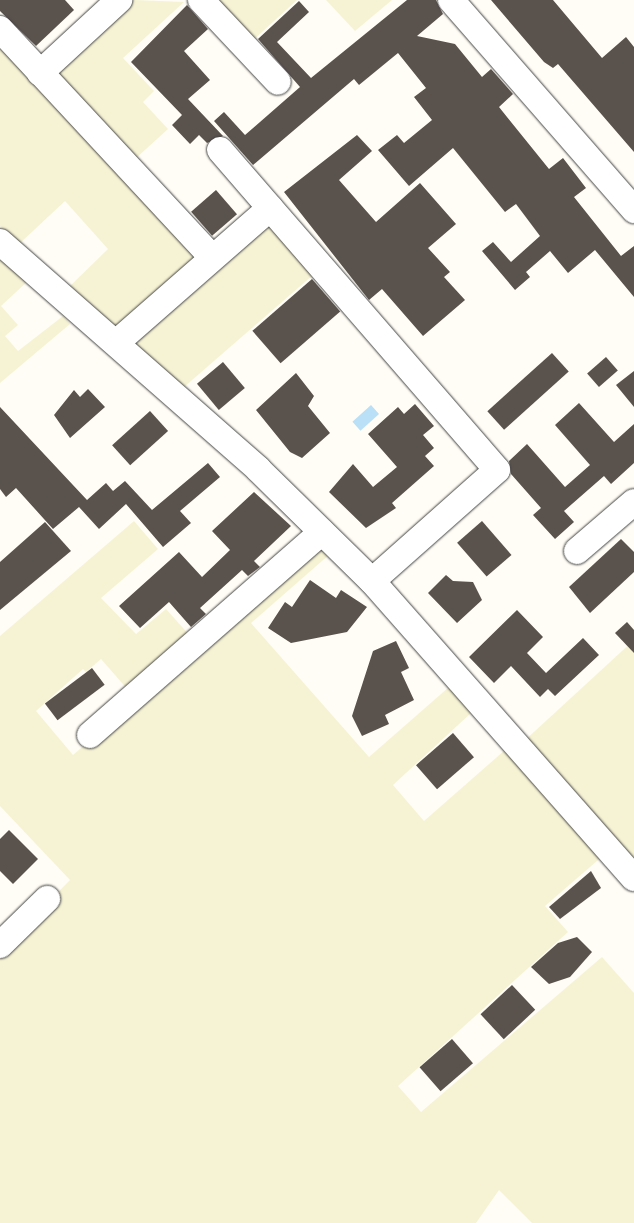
<!DOCTYPE html>
<style>
body{margin:0}
#map{position:relative;width:634px;height:1223px;overflow:hidden;background:#fffdf5;font-family:"IBM Plex Serif",serif}
div>[style]{position:absolute}
.farmland>*{inset:0;background:#f6f3d4;transform-origin:0 0}
.water>*{inset:0;background:#b9e0f7;transform-origin:0 0}
.building>*{inset:0;background:#5a524d;transform-origin:0 0}
.roads{filter:drop-shadow(0 0 1px #444) drop-shadow(0 0 1px #444)}
.minor>*{height:26px;margin:-13px;padding:0 13px;transform-origin:13px;border-radius:13px;background:#fff}
span{translate:-50% -50%;white-space:nowrap;text-align:center;line-height:1.15;-webkit-text-stroke:5px #fff;paint-order:stroke}
</style>
<div id="map">
<div class="farmland">
<i style="clip-path:polygon(134px 0,184px 2px,123px 58px,154px 91px,143px 102px,168px 129px,135px 159px,56px 73px)"></i>
<i style="clip-path:polygon(214px 0,297px 0,252px 41px)"></i>
<i style="clip-path:polygon(326px 0,392px 0,355px 31px)"></i>
<i style="clip-path:polygon(4px 46px,197px 256px,114px 329px,68px 288px,108px 249px,65px 201px,18px 245px,0 226px,0 49px)"></i>
<i style="left:270px;top:221px;width:69px;height:186px;rotate:49deg"></i>
<i style="clip-path:polygon(0 252px,29px 280px,1px 306px,18px 325px,5px 336px,18px 351px,63px 316px,70px 324px,0 383px)"></i>
<i style="clip-path:polygon(134px 521px,158px 549px,101px 598px,136px 634px,166px 609px,192px 638px,129px 691px,101px 659px,86px 672px,83px 669px,36px 711px,73px 755px,320px 542px,330px 554px,251px 623px,369px 757px,449px 687px,471px 713px,393px 785px,424px 821px,505px 750px,605px 854px,545px 906px,568px 932px,398px 1086px,421px 1112px,602px 957px,634px 993px,634px 1223px,532px 1223px,499px 1190px,476px 1223px,0 1223px,0 951px,70px 880px,0 806px,0 636px)"></i>
<i style="clip-path:polygon(634px 640px,634px 869px,523px 742px)"></i>
</div>
<div class="water">
<i style="left:371px;top:405px;width:12px;height:25px;rotate:48deg"></i>
</div>
<div class="building">
<i style="clip-path:polygon(0 0,65px 0,74px 10px,36px 46px,0 11px)"></i>
<i style="clip-path:polygon(407px 0,436px 0,443px 14px,417px 36px,455px 44px,482px 77px,491px 69px,513px 94px,499px 107px,549px 169px,563px 158px,586px 188px,574px 197px,621px 256px,634px 246px,634px 297px,595px 250px,568px 273px,550px 251px,526px 272px,530px 277px,515px 290px,482px 251px,493px 242px,511px 262px,540px 236px,516px 204px,505px 212px,453px 148px,409px 186px,378px 150px,397px 135px,404px 143px,432px 120px,414px 97px,426px 88px,398px 53px,359px 85px,354px 79px,253px 165px,214px 121px,224px 112px,245px 135px,300px 87px,258px 39px,299px 1px,309px 12px,277px 42px,311px 78px)"></i>
<i style="clip-path:polygon(491px 0,553px 0,602px 58px,626px 37px,634px 47px,634px 152px,558px 64px,553px 68px,544px 62px)"></i>
<i style="clip-path:polygon(187px 5px,208px 29px,184px 51px,210px 80px,188px 99px,223px 136px,207px 143px,199px 135px,190px 144px,172px 125px,182px 115px,131px 62px)"></i>
<i style="clip-path:polygon(357px 135px,372px 151px,339px 180px,376px 222px,420px 183px,456px 224px,428px 248px,450px 272px,444px 277px,465px 300px,423px 336px,382px 289px,369px 300px,284px 192px)"></i>
<i style="left:216px;top:190px;width:32px;height:33px;rotate:49deg"></i>
<i style="left:312px;top:279px;width:43px;height:79px;rotate:49deg"></i>
<i style="left:552px;top:353px;width:25px;height:87px;rotate:48deg"></i>
<i style="left:606px;top:357px;width:18px;height:25px;rotate:49deg"></i>
<i style="left:223px;top:362px;width:34px;height:34px;rotate:50deg"></i>
<i style="clip-path:polygon(634px 371px,634px 407px,616px 385px)"></i>
<i style="clip-path:polygon(296px 373px,314px 396px,308px 406px,330px 433px,302px 458px,290px 452px,256px 410px)"></i>
<i style="clip-path:polygon(88px 389px,105px 407px,70px 438px,54px 415px,74px 390px,80px 397px)"></i>
<i style="clip-path:polygon(579px 403px,614px 442px,634px 424px,634px 463px,611px 484px,604px 476px,564px 511px,574px 522px,555px 539px,533px 515px,541px 508px,511px 474px,509px 461px,527px 444px,565px 487px,590px 465px,555px 425px)"></i>
<i style="clip-path:polygon(415px 404px,434px 426px,423px 435px,434px 448px,425px 456px,434px 466px,392px 503px,396px 508px,366px 528px,329px 492px,353px 464px,373px 487px,397px 467px,368px 434px,398px 407px,404px 414px)"></i>
<i style="clip-path:polygon(0 407px,87px 500px,106px 483px,113px 491px,125px 481px,152px 510px,208px 463px,220px 477px,180px 511px,191px 523px,163px 547px,126px 504px,99px 529px,79px 507px,53px 529px,16px 488px,6px 497px,0 489px)"></i>
<i style="left:150px;top:411px;width:27px;height:51px;rotate:48deg"></i>
<i style="clip-path:polygon(254px 492px,291px 526px,254px 561px,260px 567px,248px 576px,242px 570px,200px 608px,206px 614px,191px 627px,169px 602px,140px 628px,119px 606px,179px 552px,202px 577px,230px 550px,212px 531px)"></i>
<i style="left:482px;top:521px;width:45px;height:33px;rotate:49deg"></i>
<i style="clip-path:polygon(45px 522px,71px 551px,0 610px,0 562px)"></i>
<i style="clip-path:polygon(621px 539px,634px 552px,634px 572px,590px 613px,569px 587px)"></i>
<i style="clip-path:polygon(446px 575px,453px 581px,473px 582px,482px 600px,457px 623px,428px 593px)"></i>
<i style="clip-path:polygon(310px 580px,336px 598px,341px 590px,367px 607px,347px 632px,291px 643px,268px 628px,285px 602px,292px 607px)"></i>
<i style="clip-path:polygon(517px 610px,543px 637px,527px 653px,546px 673px,583px 638px,599px 655px,555px 696px,548px 689px,540px 697px,511px 666px,494px 683px,469px 657px)"></i>
<i style="clip-path:polygon(627px 622px,634px 630px,634px 653px,615px 633px)"></i>
<i style="clip-path:polygon(396px 641px,409px 668px,401px 672px,414px 700px,385px 715px,389px 724px,362px 736px,352px 716px,373px 651px)"></i>
<i style="left:92px;top:668px;width:21px;height:59px;rotate:53deg"></i>
<i style="left:453px;top:733px;width:32px;height:49px;rotate:49deg"></i>
<i style="clip-path:polygon(9px 830px,38px 859px,13px 884px,0 871px,0 839px)"></i>
<i style="clip-path:polygon(591px 871px,601px 888px,560px 919px,549px 907px)"></i>
<i style="clip-path:polygon(577px 937px,592px 952px,570px 977px,549px 984px,531px 967px,558px 943px)"></i>
<i style="left:512px;top:985px;width:34px;height:43px;rotate:47deg"></i>
<i style="left:452px;top:1039px;width:32px;height:43px;rotate:49deg"></i>
</div>
<div class="roads">
<div class="minor">
<i style="left:201px;top:0;width:112px;rotate:46.8deg"></i>
<i style="left:451px;top:0;width:279px;rotate:48.9deg"></i>
<i style="left:0;top:29px;width:311px;rotate:47.1deg"></i>
<i style="left:40px;top:73px;width:108px;rotate:-42.7deg"></i>
<i style="left:220px;top:150px;width:423px;rotate:49.1deg"></i>
<i style="left:497px;top:470px;width:167px;rotate:138.4deg"></i>
<i style="left:0;top:242px;width:344px;rotate:41.3deg"></i>
<i style="left:258px;top:469px;width:160px;rotate:44.5deg"></i>
<i style="left:372px;top:581px;width:396px;rotate:48.6deg"></i>
<i style="left:116px;top:343px;width:205px;rotate:-41.2deg"></i>
<i style="left:577px;top:551px;width:75px;rotate:-40.7deg"></i>
<i style="left:90px;top:735px;width:308px;rotate:-41.2deg"></i>
<i style="left:0;top:945px;width:66px;rotate:-44.4deg"></i>
</div>
</div>
</div>
